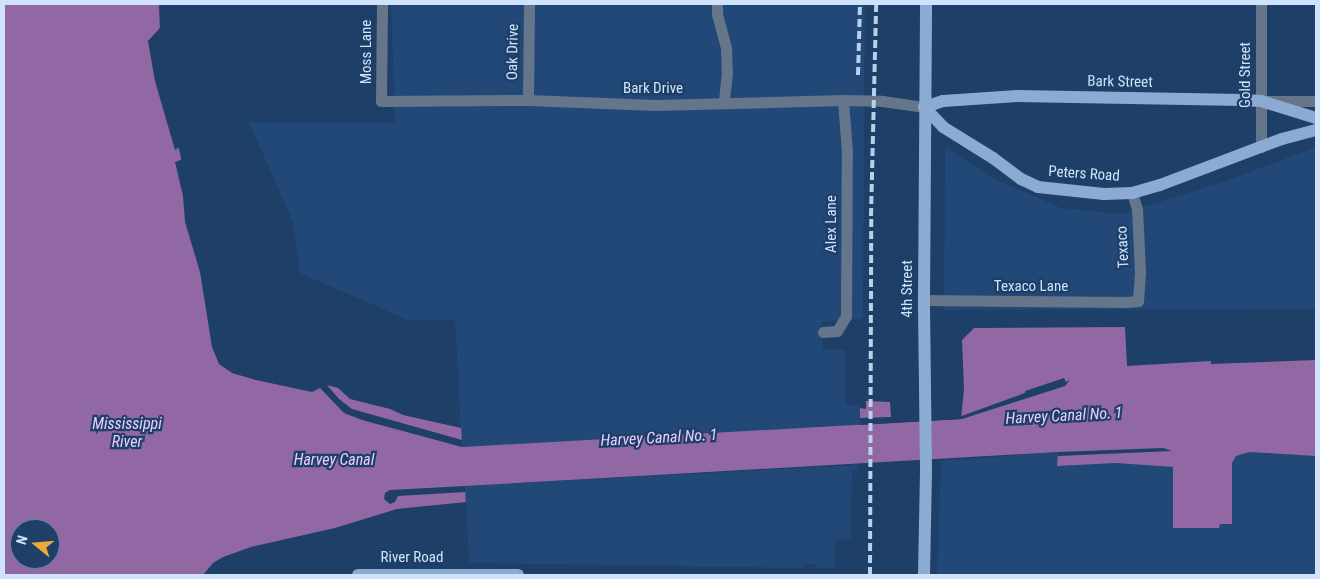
<!DOCTYPE html>
<style>
body{margin:0}
#map{position:relative;width:1320px;height:579px;overflow:hidden;background:#1d3f68;font-family:"Roboto Condensed",sans-serif}
div>[style]{position:absolute}
.built>*{inset:0;background:#224877}
.water>*{inset:0;background:#9168a4}
.pier>*{inset:0;background:#1d3f68}
.minor>*{height:11px;margin:-5.5px;padding:0 5.5px;transform-origin:5.5px;border-radius:5.5px;background:#66768a}
.major>*{height:12px;margin:-6px;padding:0 6px;transform-origin:6px;border-radius:6px;background:#8babd3}
.rail>*{height:4px;margin-top:-2px;transform-origin:0;background:repeating-linear-gradient(90deg,#b9cfea 0 8px,transparent 0 12px)}
span{translate:-50% -50%;white-space:nowrap;text-align:center;line-height:1.15;-webkit-text-stroke:4.5px #1d3f68;paint-order:stroke}
.street-label{font-size:15px;color:#cfe3fc}
.water-label{font-size:16px;color:#ecf;font-style:italic}
.frame{position:absolute;inset:0;border:5px solid #cfe3fc;pointer-events:none}
.north{position:absolute;left:10px;top:519px;width:50px;height:50px;box-sizing:border-box;background:#1d3f68;border:1px solid #6481a3;border-radius:50%;rotate:287deg;font-size:14px;font-weight:700;line-height:20px;text-align:center;color:#cfe3fc}
.north::after{content:'';display:block;margin:auto;width:18px;height:22px;background:#eda83b;clip-path:polygon(50% 0,100% 100%,50% 72%,0 100%)}
</style>
<div id="map">
<div class="built">
<i style="clip-path:polygon(391px 4px,865px 4px,863px 319px,822px 322px,823px 350px,845px 350px,845px 405px,860px 405px,860px 425px,462px 447px,455px 320px,408px 320px,300px 273px,293px 222px,249px 122px,395px 123px)"></i>
<i style="clip-path:polygon(945px 147px,995px 179px,1061px 208px,1121px 214px,1223px 182px,1316px 147px,1316px 309px,944px 310px)"></i>
<i style="clip-path:polygon(1058px 452px,1057px 466px,1116px 463px,1173px 467px,1219px 528px,1220px 524px,1232px 524px,1232px 463px,1236px 456px,1249px 452px,1316px 456px,1316px 575px,937px 575px,941px 461px)"></i>
<i style="clip-path:polygon(857px 465px,857px 470px,852px 471px,851px 539px,835px 540px,834px 568px,818px 568px,814px 564px,805px 564px,802px 568px,469px 563px,465px 486px)"></i>
</div>
<div class="water">
<i style="clip-path:polygon(evenodd,4px 4px,159px 4px,161px 60px,188px 193px,212px 333px,227px 363px,320px 388px,333px 381px,354px 392px,461px 422px,462px 447px,961px 419px,964px 389px,962px 340px,974px 328px,1125px 327px,1127px 366px,1211px 361px,1211px 364px,1316px 360px,1316px 456px,1249px 452px,1236px 456px,1232px 463px,1232px 524px,1220px 524px,1219px 528px,1173px 528px,1173px 467px,1116px 463px,1057px 466px,1058px 452px,465px 486px,466px 509px,398px 515px,266px 554px,218px 575px,4px 575px,4px 4px,20px 529px,50px 529px,50px 559px,20px 559px,20px 529px)"></i>
<i style="clip-path:polygon(866px 401px,890px 402px,891px 417px,860px 418px,860px 408px,866px 409px)"></i>
</div>
<div class="pier">
<i style="clip-path:polygon(160px 28px,181px 146px,175px 150px,155px 81px,148px 41px)"></i>
<i style="clip-path:polygon(183px 159px,205px 249px,212px 292px,214px 332px,229px 361px,262px 372px,320px 385px,334px 379px,355px 389px,461px 422px,461px 428px,403px 415px,390px 409px,350px 399px,338px 388px,327px 385px,339px 399px,352px 409px,462px 440px,462px 447px,362px 420px,344px 413px,320px 388px,312px 392px,256px 380px,232px 373px,219px 364px,212px 347px,200px 272px,185px 222px,183px 196px,175px 162px)"></i>
<i style="clip-path:polygon(1064px 378px,1066px 382px,1070px 380px,1065px 386px,962px 419px,860px 425px,860px 422px,959px 417px,1025px 393px,1025px 391px)"></i>
<i style="clip-path:polygon(1163px 448px,1172px 451px,1058px 456px,1058px 452px)"></i>
<i style="clip-path:polygon(941px 461px,941px 463px,857px 468px,857px 465px)"></i>
<i style="clip-path:polygon(465px 486px,465px 492px,398px 496px,395px 502px,390px 504px,384px 499px,385px 493px,390px 490px)"></i>
<i style="clip-path:polygon(466px 502px,466px 512px,399px 518px,267px 556px,221px 575px,203px 575px,213px 563px,223px 557px,251px 547px,335px 528px,397px 509px)"></i>
</div>
<div class="minor">
<i style="left:382px;top:4px;width:97px;rotate:90.6deg"></i>
<i style="left:381px;top:101px;width:147px;rotate:-0.4deg"></i>
<i style="left:528px;top:100px;width:127px;rotate:2.3deg"></i>
<i style="left:655px;top:105px;width:188px;rotate:-1.5deg"></i>
<i style="left:843px;top:100px;width:39px;rotate:1deg"></i>
<i style="left:882px;top:101px;width:42px;rotate:8.1deg"></i>
<i style="left:717px;top:4px;width:10px;rotate:90deg"></i>
<i style="left:717px;top:14px;width:35px;rotate:75deg"></i>
<i style="left:726px;top:48px;width:24px;rotate:88deg"></i>
<i style="left:727px;top:72px;width:31px;rotate:96deg"></i>
<i style="left:528px;top:100px;width:96px;rotate:-89.4deg"></i>
<i style="left:1268px;top:101px;width:48px"></i>
<i style="left:1261px;top:147px;width:143px;rotate:-90deg"></i>
<i style="left:924px;top:300px;width:202px;rotate:0.6deg"></i>
<i style="left:1126px;top:302px;width:12px;rotate:-5deg"></i>
<i style="left:1138px;top:301px;width:29px;rotate:-86deg"></i>
<i style="left:1140px;top:272px;width:63px;rotate:-92.7deg"></i>
<i style="left:1137px;top:209px;width:17px;rotate:-107deg"></i>
<i style="left:823px;top:332px;width:14px;rotate:-4deg"></i>
<i style="left:837px;top:331px;width:17px;rotate:-59deg"></i>
<i style="left:846px;top:316px;width:164px;rotate:-89.7deg"></i>
<i style="left:847px;top:152px;width:52px;rotate:-94.4deg"></i>
</div>
<div class="major">
<i style="left:1316px;top:118px;width:58px;rotate:-162.8deg"></i>
<i style="left:1261px;top:101px;width:19px;rotate:-177deg"></i>
<i style="left:1242px;top:100px;width:225px;rotate:-179deg"></i>
<i style="left:1017px;top:96px;width:74px;rotate:176.1deg"></i>
<i style="left:943px;top:101px;width:20px;rotate:162deg"></i>
<i style="left:924px;top:107px;width:28px;rotate:46deg"></i>
<i style="left:943px;top:127px;width:59px;rotate:31.8deg"></i>
<i style="left:993px;top:158px;width:35px;rotate:37deg"></i>
<i style="left:1021px;top:179px;width:19px;rotate:25deg"></i>
<i style="left:1038px;top:187px;width:66px;rotate:6.1deg"></i>
<i style="left:1104px;top:194px;width:28px;rotate:-2deg"></i>
<i style="left:1132px;top:193px;width:29px;rotate:-16deg"></i>
<i style="left:1160px;top:185px;width:130px;rotate:-20.7deg"></i>
<i style="left:1282px;top:139px;width:35px;rotate:-15deg"></i>
<i style="left:358px;top:575px;width:160px"></i>
<i style="left:924px;top:575px;width:105px;rotate:-88.9deg"></i>
<i style="left:926px;top:470px;width:170px;rotate:-90.7deg"></i>
<i style="left:924px;top:300px;width:296px;rotate:-89.6deg"></i>
</div>
<div class="rail">
<i style="left:858px;top:75px;width:71px;rotate:-88.4deg"></i>
<i style="left:870px;top:575px;width:359px;rotate:-89.8deg"></i>
<i style="left:871px;top:216px;width:212px;rotate:-88.6deg"></i>
</div>
<div class="street-label">
<span style="left:367px;top:52px;rotate:-90deg">Moss Lane</span>
<span style="left:513px;top:52px;rotate:-89deg">Oak Drive</span>
<span style="left:1246px;top:75px;rotate:-90deg">Gold Street</span>
<span style="left:1120px;top:82px;rotate:1deg">Bark Street</span>
<span style="left:653px;top:89px">Bark Drive</span>
<span style="left:1084px;top:174px;rotate:4deg">Peters Road</span>
<span style="left:832px;top:224px;rotate:-90deg">Alex Lane</span>
<span style="left:1123px;top:247px;rotate:-93deg">Texaco</span>
<span style="left:1031px;top:287px">Texaco Lane</span>
<span style="left:908px;top:289px;rotate:-90deg">4th Street</span>
<span style="left:412px;top:558px">River Road</span>
</div>
<div class="water-label">
<span style="left:1064px;top:416px;rotate:-3deg">Harvey Canal No. 1</span>
<span style="left:127px;top:433px">Mississippi<br>River</span>
<span style="left:659px;top:438px;rotate:-3deg">Harvey Canal No. 1</span>
<span style="left:334px;top:460px">Harvey Canal</span>
</div>
<div class="frame"></div>
<div class="north">N</div>
</div>
